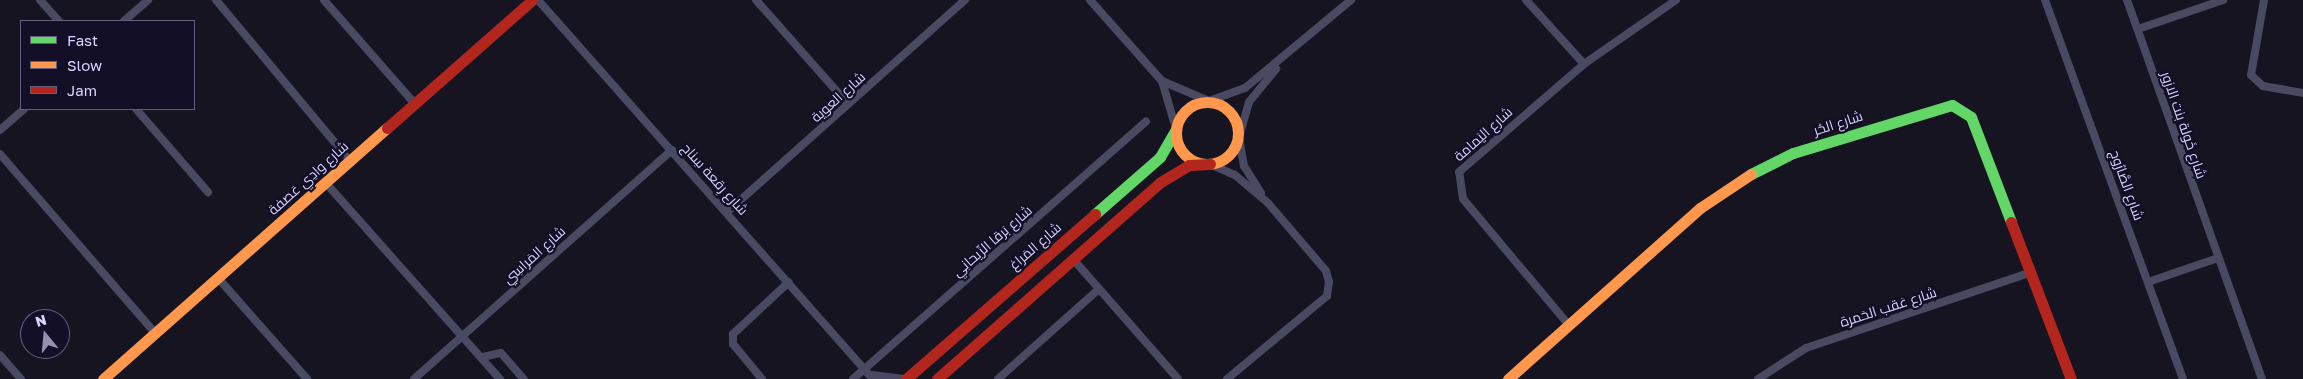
<!DOCTYPE html>
<meta charset="utf-8">
<style>
body{margin:0}
#map{position:relative;width:2303px;height:379px;overflow:hidden;background:#161421;font-family:"Golos Text",Cairo,sans-serif}
div>[style]{position:absolute}
.street>*{height:8px;margin:-4px;padding:0 4px;transform-origin:4px;border-radius:4px;background:#4a4962}
.fast>*{height:11px;margin:-5.5px;padding:0 5.5px;transform-origin:5.5px;border-radius:5.5px;background:#63d668}
.slow>*{height:11px;margin:-5.5px;padding:0 5.5px;transform-origin:5.5px;border-radius:5.5px;background:#ff974d}
.slow>.ring{margin:-5.5px;padding:0;box-sizing:content-box;background:none;border:11px solid #ff974d;border-radius:50%}
.jam>*{height:11px;margin:-5.5px;padding:0 5.5px;transform-origin:5.5px;border-radius:5.5px;background:#b3261e}
span{translate:-50% -50%;white-space:nowrap;text-align:center;line-height:1.15;-webkit-text-stroke:4.5px #130f26;paint-order:stroke}
.street-label{font-size:14px;color:#d9d4ff}
.legend{position:absolute;left:20px;top:20px;width:175px;height:90px;box-sizing:border-box;background:#130f26;border:1px solid #625e7d;margin:0;padding:6px 9px;list-style:none;font-size:15px;color:#d9d4ff}
.legend li{display:flex;align-items:center;gap:10px;height:25px}
.legend b{width:25px;border:1px solid #625e7d}
.north{position:absolute;left:20px;top:309px;width:50px;height:50px;box-sizing:border-box;background:#130f26;border:1px solid #625e7d;border-radius:50%;rotate:343deg;font-size:14px;font-weight:700;line-height:20px;text-align:center;color:#d9d4ff}
.north::after{content:'';display:block;margin:auto;width:18px;height:22px;background:#9591b1;clip-path:polygon(50% 0,100% 100%,50% 72%,0 100%)}
</style>
<div id="map">
<div class="street">
<i style="left:40px;top:0;width:28px;rotate:48deg"></i>
<i style="left:216px;top:0;width:209px;rotate:50.2deg"></i>
<i style="left:324px;top:0;width:138px;rotate:48.8deg"></i>
<i style="left:538px;top:0;width:506px;rotate:48.53deg"></i>
<i style="left:756px;top:0;width:139px;rotate:48.5deg"></i>
<i style="left:1090px;top:0;width:108px;rotate:48.4deg"></i>
<i style="left:1162px;top:81px;width:51px;rotate:23.1deg"></i>
<i style="left:1209px;top:101px;width:38px;rotate:-20deg"></i>
<i style="left:1245px;top:88px;width:138px;rotate:-39.7deg"></i>
<i style="left:1526px;top:0;width:86px;rotate:47.8deg"></i>
<i style="left:2045px;top:0;width:403px;rotate:70deg"></i>
<i style="left:2127px;top:0;width:402px;rotate:70.4deg"></i>
<i style="left:2264px;top:0;width:76px;rotate:99.8deg"></i>
<i style="left:2251px;top:75px;width:16px;rotate:43deg"></i>
<i style="left:2263px;top:86px;width:41px;rotate:9.9deg"></i>
<i style="left:124px;top:21px;width:32px;rotate:-41deg"></i>
<i style="left:2138px;top:29px;width:90px;rotate:-18.8deg"></i>
<i style="left:1162px;top:81px;width:50px;rotate:73.7deg"></i>
<i style="left:136px;top:109px;width:110px;rotate:49.1deg"></i>
<i style="left:0;top:130px;width:32px;rotate:-41deg"></i>
<i style="left:0;top:154px;width:237px;rotate:49.1deg"></i>
<i style="left:1210px;top:164px;width:27px;rotate:24deg"></i>
<i style="left:1235px;top:175px;width:43px;rotate:40.3deg"></i>
<i style="left:1268px;top:203px;width:89px;rotate:49.5deg"></i>
<i style="left:1326px;top:271px;width:11px;rotate:75deg"></i>
<i style="left:1329px;top:282px;width:14px;rotate:98deg"></i>
<i style="left:1327px;top:296px;width:130px;rotate:140.3deg"></i>
<i style="left:325px;top:182px;width:264px;rotate:48.4deg"></i>
<i style="left:1261px;top:193px;width:32px;rotate:-122deg"></i>
<i style="left:1244px;top:166px;width:29px;rotate:-100deg"></i>
<i style="left:1239px;top:137px;width:36px;rotate:-74deg"></i>
<i style="left:1249px;top:102px;width:43px;rotate:-50.7deg"></i>
<i style="left:727px;top:212px;width:319px;rotate:-41.7deg"></i>
<i style="left:1073px;top:259px;width:159px;rotate:48.8deg"></i>
<i style="left:218px;top:278px;width:135px;rotate:48.6deg"></i>
<i style="left:2148px;top:282px;width:74px;rotate:-18.9deg"></i>
<i style="left:1568px;top:324px;width:163px;rotate:-130deg"></i>
<i style="left:1463px;top:199px;width:27px;rotate:-98deg"></i>
<i style="left:1459px;top:172px;width:165px;rotate:-40.8deg"></i>
<i style="left:1584px;top:64px;width:112px;rotate:-34.8deg"></i>
<i style="left:0;top:355px;width:32px;rotate:49deg"></i>
<i style="left:483px;top:357px;width:18px;rotate:-13deg"></i>
<i style="left:501px;top:353px;width:35px;rotate:49deg"></i>
<i style="left:872px;top:375px;width:32px;rotate:7deg"></i>
<i style="left:414px;top:379px;width:345px;rotate:-41.6deg"></i>
<i style="left:762px;top:379px;width:45px;rotate:-129.6deg"></i>
<i style="left:733px;top:344px;width:10px;rotate:-90deg"></i>
<i style="left:733px;top:334px;width:76px;rotate:-42.9deg"></i>
<i style="left:853px;top:379px;width:390px;rotate:-41.3deg"></i>
<i style="left:998px;top:379px;width:134px;rotate:-41.7deg"></i>
<i style="left:1758px;top:379px;width:57px;rotate:-32.9deg"></i>
<i style="left:1806px;top:348px;width:238px;rotate:-18.6deg"></i>
</div>
<div class="fast">
<i style="left:1751px;top:174px;width:47px;rotate:-26.6deg"></i>
<i style="left:1793px;top:153px;width:166px;rotate:-16.8deg"></i>
<i style="left:1952px;top:105px;width:22px;rotate:32deg"></i>
<i style="left:1971px;top:117px;width:112px;rotate:69.1deg"></i>
<i style="left:1095px;top:214px;width:86px;rotate:-41.2deg"></i>
<i style="left:1160px;top:157px;width:32px;rotate:-60deg"></i>
</div>
<div class="slow">
<i class="ring" style="left:1176px;top:102px;width:51px;height:51px"></i>
<i style="left:103px;top:379px;width:379px;rotate:-41.5deg"></i>
<i style="left:1508px;top:379px;width:257px;rotate:-41.7deg"></i>
<i style="left:1700px;top:208px;width:61px;rotate:-33.7deg"></i>
</div>
<div class="jam">
<i style="left:387px;top:128px;width:193px;rotate:-41.4deg"></i>
<i style="left:2011px;top:222px;width:168px;rotate:69.1deg"></i>
<i style="left:906px;top:379px;width:251px;rotate:-41.1deg"></i>
<i style="left:937px;top:379px;width:296px;rotate:-41.4deg"></i>
<i style="left:1159px;top:183px;width:35px;rotate:-31deg"></i>
<i style="left:1189px;top:165px;width:21px;rotate:-3deg"></i>
</div>
<div class="street-label">
<span style="left:838px;top:97px;rotate:-42deg">شارع العوية</span>
<span style="left:1838px;top:123px;rotate:-18deg">شارع الحُر</span>
<span style="left:2184px;top:125px;rotate:71deg">شارع خَولة بنت الازور</span>
<span style="left:1483px;top:134px;rotate:-42deg">شارع اليَمامة</span>
<span style="left:308px;top:178px;rotate:-42deg">شارع وادِي عَصفة</span>
<span style="left:715px;top:179px;rotate:48deg">شارع رِقعة سِناح</span>
<span style="left:2127px;top:185px;rotate:70deg">شارع الصَّارُوج</span>
<span style="left:992px;top:241px;rotate:-41deg">شارع بَرقا الرِّيحانِي</span>
<span style="left:1035px;top:246px;rotate:-41deg">شارع المَراغ</span>
<span style="left:534px;top:255px;rotate:-42deg">شارع المَراسِي</span>
<span style="left:1888px;top:307px;rotate:-18deg">شارع عَقب الحَمرة</span>
</div>
<ul class="legend">
<li><b style="height:6px;background:#63d668"></b>Fast</li>
<li><b style="height:6px;background:#ff974d"></b>Slow</li>
<li><b style="height:6px;background:#b3261e"></b>Jam</li>
</ul>
<div class="north">N</div>
</div>
